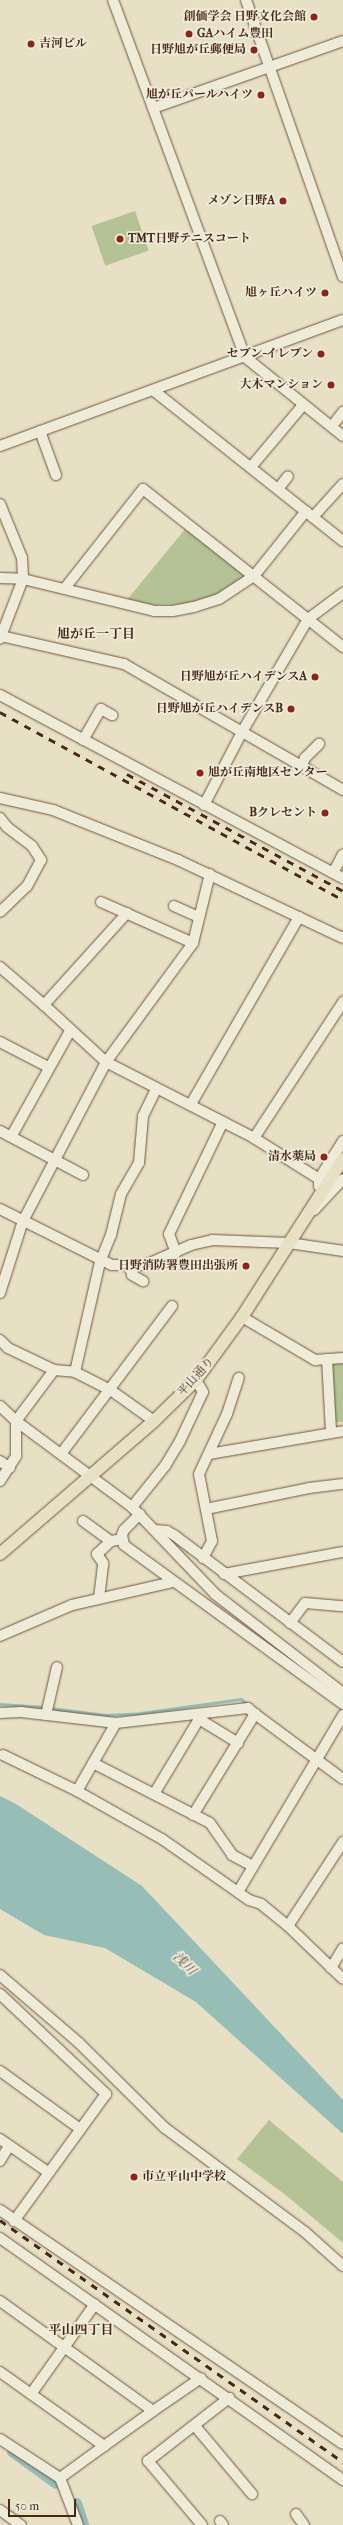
<!DOCTYPE html>
<meta charset="utf-8">
<style>
body{margin:0}
#map{position:relative;width:343px;height:2525px;overflow:hidden;background:#e7e0c4;font-family:"IM FELL French Canon","Noto Serif JP",serif}
div>[style]{position:absolute}
.green>*{inset:0;background:#b4c295;transform-origin:0 0}
.water>*{inset:0;background:#97bdb7}
.stream>*{height:2.5px;margin:-1.25px;padding:0 1.25px;transform-origin:1.25px;border-radius:1.25px;background:#97bdb7}
.canal>*{height:10px;margin:-5px;padding:0 5px;transform-origin:5px;border-radius:5px;background:#97bdb7}
.roads{filter:drop-shadow(0 0 1px #6f5642) drop-shadow(0 0 1px #6f5642)}
.minor>*{height:10px;margin:-5px;padding:0 5px;transform-origin:5px;border-radius:5px;background:#efebd9}
.major>*{height:12px;margin:-6px;padding:0 6px;transform-origin:6px;border-radius:6px;background:#e7e0c4}
.rail>*{height:2.5px;margin-top:-1.25px;transform-origin:0;background:repeating-linear-gradient(90deg,#472816 0 7px,transparent 0 14px)}
.dots>*{width:11px;height:11px;translate:-50% -50%;box-sizing:border-box;border:2px solid #efebd9;border-radius:50%}
span{translate:-50% -50%;white-space:nowrap;text-align:center;line-height:1.15;-webkit-text-stroke:3.5px #efebd9;paint-order:stroke}
.poi-label{font-size:12px;color:#472816;font-weight:700}
.right{translate:-100% -50%;text-align:right}
.left{translate:0 -50%;text-align:left}
.street-label{font-size:12px;color:#472816}
.neighbourhood-label{font-size:13px;color:#472816;font-weight:700}
.water-label{font-size:13px;color:#5b4d3e;font-style:italic}
.scale{position:absolute;left:8px;top:2499px;width:68px;height:18px;box-sizing:border-box;border:2px solid #472816;border-top:0;padding-left:5px;font-size:12px;line-height:14px;white-space:nowrap;color:#472816;-webkit-text-stroke:3px #efebd9;paint-order:stroke}
</style>
<div id="map">
<div class="green">
<i style="left:135px;top:211px;width:42px;height:46px;rotate:71deg"></i>
<i style="clip-path:polygon(186px 528px,245px 576px,218px 595px,193px 604px,155px 605px,126px 601px)"></i>
<i style="clip-path:polygon(343px 1363px,343px 1422px,336px 1422px,329px 1364px)"></i>
<i style="clip-path:polygon(269px 2120px,343px 2182px,343px 2243px,287px 2196px,237px 2159px)"></i>
</div>
<div class="water">
<i style="clip-path:polygon(0 1796px,16px 1804px,142px 1886px,343px 2100px,343px 2134px,196px 2002px,105px 1948px,44px 1935px,0 1909px)"></i>
</div>
<div class="stream">
<i style="left:0;top:1704px;width:45px;rotate:3.8deg"></i>
<i style="left:50px;top:1708px;width:56px;rotate:7.1deg"></i>
<i style="left:106px;top:1715px;width:35px;rotate:-3deg"></i>
<i style="left:141px;top:1713px;width:101px;rotate:-8deg"></i>
<i style="left:241px;top:1699px;width:10px;rotate:37deg"></i>
</div>
<div class="canal">
<i style="left:12px;top:2452px;width:54px;rotate:36deg"></i>
<i style="left:77px;top:2503px;width:23px;rotate:72deg"></i>
</div>
<div class="roads">
<div class="minor">
<i style="left:113px;top:0;width:381px;rotate:69.7deg"></i>
<i style="left:245px;top:357px;width:126px;rotate:38.9deg"></i>
<i style="left:246px;top:0;width:293px;rotate:70.7deg"></i>
<i style="left:153px;top:108px;width:201px;rotate:-19.4deg"></i>
<i style="left:153px;top:390px;width:243px;rotate:38.5deg"></i>
<i style="left:332px;top:426px;width:18px;rotate:-52deg"></i>
<i style="left:40px;top:431px;width:47px;rotate:70deg"></i>
<i style="left:0;top:446px;width:365px;rotate:-20.2deg"></i>
<i style="left:251px;top:467px;width:81px;rotate:-50deg"></i>
<i style="left:278px;top:489px;width:16px;rotate:-52deg"></i>
<i style="left:0;top:504px;width:58px;rotate:67.8deg"></i>
<i style="left:22px;top:558px;width:21px;rotate:87deg"></i>
<i style="left:23px;top:579px;width:64px;rotate:111deg"></i>
<i style="left:313px;top:517px;width:45px;rotate:-47.7deg"></i>
<i style="left:0;top:578px;width:23px;rotate:2deg"></i>
<i style="left:23px;top:579px;width:135px;rotate:13.7deg"></i>
<i style="left:154px;top:611px;width:19px"></i>
<i style="left:173px;top:611px;width:21px;rotate:-11deg"></i>
<i style="left:194px;top:607px;width:26px;rotate:-18deg"></i>
<i style="left:219px;top:599px;width:42px;rotate:-33.3deg"></i>
<i style="left:254px;top:576px;width:83px;rotate:-51.3deg"></i>
<i style="left:65px;top:588px;width:126px;rotate:-51.8deg"></i>
<i style="left:143px;top:489px;width:255px;rotate:38.3deg"></i>
<i style="left:1px;top:636px;width:126px;rotate:12.8deg"></i>
<i style="left:124px;top:664px;width:253px;rotate:29.9deg"></i>
<i style="left:0;top:695px;width:389px;rotate:28.1deg"></i>
<i style="left:83px;top:740px;width:36px;rotate:-60deg"></i>
<i style="left:101px;top:709px;width:13px;rotate:29deg"></i>
<i style="left:302px;top:765px;width:8px;rotate:-67deg"></i>
<i style="left:305px;top:758px;width:20px;rotate:-45deg"></i>
<i style="left:0;top:798px;width:54px;rotate:12.8deg"></i>
<i style="left:53px;top:810px;width:135px;rotate:21.8deg"></i>
<i style="left:178px;top:860px;width:183px;rotate:25.3deg"></i>
<i style="left:204px;top:805px;width:82px;rotate:-62.5deg"></i>
<i style="left:242px;top:732px;width:131px;rotate:-59.7deg"></i>
<i style="left:308px;top:619px;width:44px;rotate:-36.6deg"></i>
<i style="left:0;top:818px;width:11px;rotate:52deg"></i>
<i style="left:7px;top:827px;width:31px;rotate:37deg"></i>
<i style="left:32px;top:846px;width:17px;rotate:57deg"></i>
<i style="left:41px;top:860px;width:30px;rotate:118deg"></i>
<i style="left:27px;top:886px;width:37px;rotate:136deg"></i>
<i style="left:333px;top:873px;width:21px;rotate:-62deg"></i>
<i style="left:101px;top:902px;width:101px;rotate:24deg"></i>
<i style="left:174px;top:906px;width:27px;rotate:24deg"></i>
<i style="left:127px;top:913px;width:124px;rotate:132.1deg"></i>
<i style="left:44px;top:1005px;width:84px;rotate:42.6deg"></i>
<i style="left:106px;top:1062px;width:131px;rotate:27.1deg"></i>
<i style="left:0;top:967px;width:58px;rotate:40.8deg"></i>
<i style="left:0;top:1042px;width:54px;rotate:27.5deg"></i>
<i style="left:191px;top:1104px;width:216px;rotate:-60deg"></i>
<i style="left:0;top:1131px;width:94px;rotate:27.9deg"></i>
<i style="left:11px;top:1137px;width:121px;rotate:-60.9deg"></i>
<i style="left:254px;top:1138px;width:77px;rotate:32.2deg"></i>
<i style="left:319px;top:1186px;width:7px;rotate:-90deg"></i>
<i style="left:319px;top:1179px;width:45px;rotate:-57.7deg"></i>
<i style="left:0;top:1209px;width:125px;rotate:26.6deg"></i>
<i style="left:112px;top:1265px;width:33px"></i>
<i style="left:145px;top:1265px;width:50px;rotate:-23.5deg"></i>
<i style="left:191px;top:1245px;width:22px;rotate:-13deg"></i>
<i style="left:212px;top:1240px;width:77px;rotate:2.2deg"></i>
<i style="left:289px;top:1243px;width:55px;rotate:8.4deg"></i>
<i style="left:314px;top:1210px;width:42px;rotate:-46.9deg"></i>
<i style="left:176px;top:1253px;width:20px;rotate:-110deg"></i>
<i style="left:169px;top:1234px;width:124px;rotate:-64.3deg"></i>
<i style="left:223px;top:1122px;width:35px;rotate:27deg"></i>
<i style="left:254px;top:1138px;width:163px;rotate:-56.8deg"></i>
<i style="left:130px;top:1267px;width:8px;rotate:76deg"></i>
<i style="left:132px;top:1275px;width:13px;rotate:29deg"></i>
<i style="left:0;top:1293px;width:76px;rotate:-72.3deg"></i>
<i style="left:23px;top:1221px;width:179px;rotate:-62.4deg"></i>
<i style="left:106px;top:1062px;width:147px;rotate:-53.8deg"></i>
<i style="left:193px;top:943px;width:71px;rotate:-76.2deg"></i>
<i style="left:242px;top:1317px;width:85px;rotate:30.5deg"></i>
<i style="left:315px;top:1360px;width:28px;rotate:-4deg"></i>
<i style="left:0;top:1340px;width:11px;rotate:45deg"></i>
<i style="left:8px;top:1348px;width:51px;rotate:25.6deg"></i>
<i style="left:54px;top:1370px;width:21px;rotate:5deg"></i>
<i style="left:75px;top:1372px;width:38px;rotate:27deg"></i>
<i style="left:109px;top:1389px;width:55px;rotate:35.4deg"></i>
<i style="left:327px;top:1359px;width:72px;rotate:86.8deg"></i>
<i style="left:75px;top:1372px;width:113px;rotate:-77.2deg"></i>
<i style="left:100px;top:1262px;width:29px;rotate:-68deg"></i>
<i style="left:111px;top:1235px;width:42px;rotate:-76.3deg"></i>
<i style="left:121px;top:1194px;width:36px;rotate:-60deg"></i>
<i style="left:139px;top:1163px;width:47px;rotate:-85.1deg"></i>
<i style="left:143px;top:1116px;width:30px;rotate:-64deg"></i>
<i style="left:0;top:1406px;width:22px;rotate:43deg"></i>
<i style="left:16px;top:1421px;width:144px;rotate:36.6deg"></i>
<i style="left:132px;top:1507px;width:120px;rotate:46.3deg"></i>
<i style="left:215px;top:1594px;width:162px;rotate:37.7deg"></i>
<i style="left:61px;top:1454px;width:185px;rotate:-53.1deg"></i>
<i style="left:209px;top:1454px;width:136px;rotate:-9.7deg"></i>
<i style="left:0;top:1461px;width:12px;rotate:35deg"></i>
<i style="left:0;top:1481px;width:30px;rotate:-57deg"></i>
<i style="left:16px;top:1456px;width:35px;rotate:-90deg"></i>
<i style="left:16px;top:1421px;width:64px;rotate:-53.3deg"></i>
<i style="left:132px;top:1507px;width:53px;rotate:-51.2deg"></i>
<i style="left:165px;top:1466px;width:29px;rotate:-59deg"></i>
<i style="left:180px;top:1441px;width:54px;rotate:-64.9deg"></i>
<i style="left:203px;top:1392px;width:14px;rotate:-120deg"></i>
<i style="left:206px;top:1509px;width:105px;rotate:-11.5deg"></i>
<i style="left:309px;top:1488px;width:34px;rotate:-7deg"></i>
<i style="left:140px;top:1514px;width:23px;rotate:135deg"></i>
<i style="left:124px;top:1530px;width:5px;rotate:112deg"></i>
<i style="left:122px;top:1535px;width:10px;rotate:79deg"></i>
<i style="left:124px;top:1545px;width:271px;rotate:36deg"></i>
<i style="left:83px;top:1521px;width:34px;rotate:36deg"></i>
<i style="left:155px;top:1530px;width:12px;rotate:5deg"></i>
<i style="left:167px;top:1531px;width:8px;rotate:30deg"></i>
<i style="left:174px;top:1535px;width:211px;rotate:36.9deg"></i>
<i style="left:203px;top:1558px;width:19px;rotate:-62deg"></i>
<i style="left:212px;top:1541px;width:68px;rotate:-101deg"></i>
<i style="left:199px;top:1474px;width:66px;rotate:-65deg"></i>
<i style="left:227px;top:1414px;width:38px;rotate:-72deg"></i>
<i style="left:224px;top:1574px;width:121px;rotate:-10.5deg"></i>
<i style="left:99px;top:1598px;width:35px;rotate:-83deg"></i>
<i style="left:103px;top:1563px;width:11px;rotate:-124deg"></i>
<i style="left:97px;top:1554px;width:19px;rotate:-43deg"></i>
<i style="left:111px;top:1541px;width:11px;rotate:-10deg"></i>
<i style="left:290px;top:1623px;width:25px;rotate:-53deg"></i>
<i style="left:305px;top:1603px;width:38px;rotate:5deg"></i>
<i style="left:0;top:1636px;width:78px;rotate:-23.3deg"></i>
<i style="left:72px;top:1605px;width:104px;rotate:-12.8deg"></i>
<i style="left:0;top:1713px;width:21px;rotate:-3deg"></i>
<i style="left:21px;top:1712px;width:96px;rotate:6.6deg"></i>
<i style="left:116px;top:1723px;width:133px;rotate:-6.5deg"></i>
<i style="left:248px;top:1708px;width:9px;rotate:41deg"></i>
<i style="left:46px;top:1715px;width:49px;rotate:-77.1deg"></i>
<i style="left:199px;top:1719px;width:46px;rotate:31.6deg"></i>
<i style="left:3px;top:1755px;width:82px;rotate:25.9deg"></i>
<i style="left:77px;top:1791px;width:98px;rotate:29.5deg"></i>
<i style="left:162px;top:1839px;width:106px;rotate:35deg"></i>
<i style="left:249px;top:1900px;width:13px;rotate:18deg"></i>
<i style="left:261px;top:1904px;width:35px;rotate:39deg"></i>
<i style="left:93px;top:1763px;width:131px;rotate:27.1deg"></i>
<i style="left:210px;top:1823px;width:39px;rotate:55deg"></i>
<i style="left:232px;top:1855px;width:24px;rotate:28deg"></i>
<i style="left:77px;top:1791px;width:78px;rotate:-60.2deg"></i>
<i style="left:154px;top:1794px;width:93px;rotate:-59deg"></i>
<i style="left:193px;top:1815px;width:119px;rotate:-58.5deg"></i>
<i style="left:255px;top:1714px;width:109px;rotate:36.5deg"></i>
<i style="left:343px;top:1842px;width:100px;rotate:123.2deg"></i>
<i style="left:288px;top:1926px;width:76px;rotate:43.9deg"></i>
<i style="left:238px;top:1892px;width:206px;rotate:-59.3deg"></i>
<i style="left:331px;top:1968px;width:23px;rotate:-59deg"></i>
<i style="left:0;top:1975px;width:104px;rotate:40.7deg"></i>
<i style="left:79px;top:2043px;width:121px;rotate:44.7deg"></i>
<i style="left:165px;top:2128px;width:174px;rotate:36.6deg"></i>
<i style="left:305px;top:2232px;width:51px;rotate:41.8deg"></i>
<i style="left:0;top:1994px;width:146px;rotate:43.3deg"></i>
<i style="left:106px;top:2094px;width:157px;rotate:125.9deg"></i>
<i style="left:0;top:2071px;width:99px;rotate:35.9deg"></i>
<i style="left:0;top:2139px;width:58px;rotate:34.5deg"></i>
<i style="left:0;top:2161px;width:17px;rotate:-59deg"></i>
<i style="left:0;top:2210px;width:415px;rotate:34.3deg"></i>
<i style="left:0;top:2238px;width:420px;rotate:35.2deg"></i>
<i style="left:0;top:2301px;width:188px;rotate:35.7deg"></i>
<i style="left:153px;top:2411px;width:58px;rotate:-34.5deg"></i>
<i style="left:0;top:2372px;width:128px;rotate:35.4deg"></i>
<i style="left:104px;top:2446px;width:54px;rotate:144deg"></i>
<i style="left:31px;top:2394px;width:110px;rotate:-54.6deg"></i>
<i style="left:195px;top:2426px;width:89px;rotate:50deg"></i>
<i style="left:0;top:2439px;width:72px;rotate:33deg"></i>
<i style="left:60px;top:2478px;width:50px;rotate:69deg"></i>
<i style="left:104px;top:2446px;width:60px;rotate:-35.5deg"></i>
<i style="left:0;top:2510px;width:26px;rotate:36deg"></i>
<i style="left:296px;top:2514px;width:14px;rotate:54deg"></i>
<i style="left:220px;top:2521px;width:5px;rotate:53deg"></i>
<i style="left:202px;top:2525px;width:84px;rotate:-130.2deg"></i>
<i style="left:148px;top:2461px;width:103px;rotate:-37.9deg"></i>
</div>
<div class="major">
<i style="left:0;top:1554px;width:203px;rotate:-40.8deg"></i>
<i style="left:154px;top:1421px;width:59px;rotate:-44.3deg"></i>
<i style="left:196px;top:1380px;width:78px;rotate:-53.9deg"></i>
<i style="left:242px;top:1317px;width:188px;rotate:-57.4deg"></i>
</div>
</div>
<div class="rail">
<i style="left:0;top:712px;width:391px;rotate:28.7deg"></i>
<i style="left:127px;top:774px;width:246px;rotate:28.4deg"></i>
<i style="left:0;top:2220px;width:420px;rotate:35.2deg"></i>
</div>
<div class="dots">
<i style="left:314px;top:17px;background:#8f2418"></i>
<i style="left:189px;top:34px;background:#8f2418"></i>
<i style="left:31px;top:44px;background:#8f2418"></i>
<i style="left:254px;top:50px;background:#8f2418"></i>
<i style="left:261px;top:95px;background:#8f2418"></i>
<i style="left:283px;top:201px;background:#8f2418"></i>
<i style="left:120px;top:239px;background:#8f2418"></i>
<i style="left:325px;top:293px;background:#8f2418"></i>
<i style="left:321px;top:354px;background:#8f2418"></i>
<i style="left:331px;top:385px;background:#8f2418"></i>
<i style="left:315px;top:677px;background:#8f2418"></i>
<i style="left:291px;top:709px;background:#8f2418"></i>
<i style="left:200px;top:773px;background:#8f2418"></i>
<i style="left:325px;top:813px;background:#8f2418"></i>
<i style="left:324px;top:1157px;background:#8f2418"></i>
<i style="left:246px;top:1266px;background:#8f2418"></i>
<i style="left:134px;top:2177px;background:#8f2418"></i>
</div>
<div class="poi-label">
<span class="right" style="left:306px;top:17px">創価学会 日野文化会館</span>
<span class="left" style="left:197px;top:34px">GAハイム豊田</span>
<span class="left" style="left:39px;top:44px">吉河ビル</span>
<span class="right" style="left:246px;top:50px">日野旭が丘郵便局</span>
<span class="right" style="left:253px;top:95px">旭が丘パールハイツ</span>
<span class="right" style="left:275px;top:201px">メゾン日野A</span>
<span class="left" style="left:128px;top:239px">TMT日野テニスコート</span>
<span class="right" style="left:317px;top:293px">旭ヶ丘ハイツ</span>
<span class="right" style="left:313px;top:354px">セブン-イレブン</span>
<span class="right" style="left:323px;top:385px">大木マンション</span>
<span class="right" style="left:307px;top:677px">日野旭が丘ハイデンスA</span>
<span class="right" style="left:283px;top:709px">日野旭が丘ハイデンスB</span>
<span class="left" style="left:208px;top:773px">旭が丘南地区センター</span>
<span class="right" style="left:317px;top:813px">Bクレセント</span>
<span class="right" style="left:316px;top:1157px">清水薬局</span>
<span class="right" style="left:238px;top:1266px">日野消防署豊田出張所</span>
<span class="left" style="left:142px;top:2177px">市立平山中学校</span>
</div>
<div class="street-label">
<span style="left:196px;top:1377px;rotate:-48deg">平山通り</span>
</div>
<div class="neighbourhood-label">
<span style="left:96px;top:634px">旭が丘一丁目</span>
<span style="left:81px;top:2330px">平山四丁目</span>
</div>
<div class="water-label">
<span style="left:184px;top:1964px;rotate:44deg">浅川</span>
</div>
<div class="scale">50 m</div>
</div>
